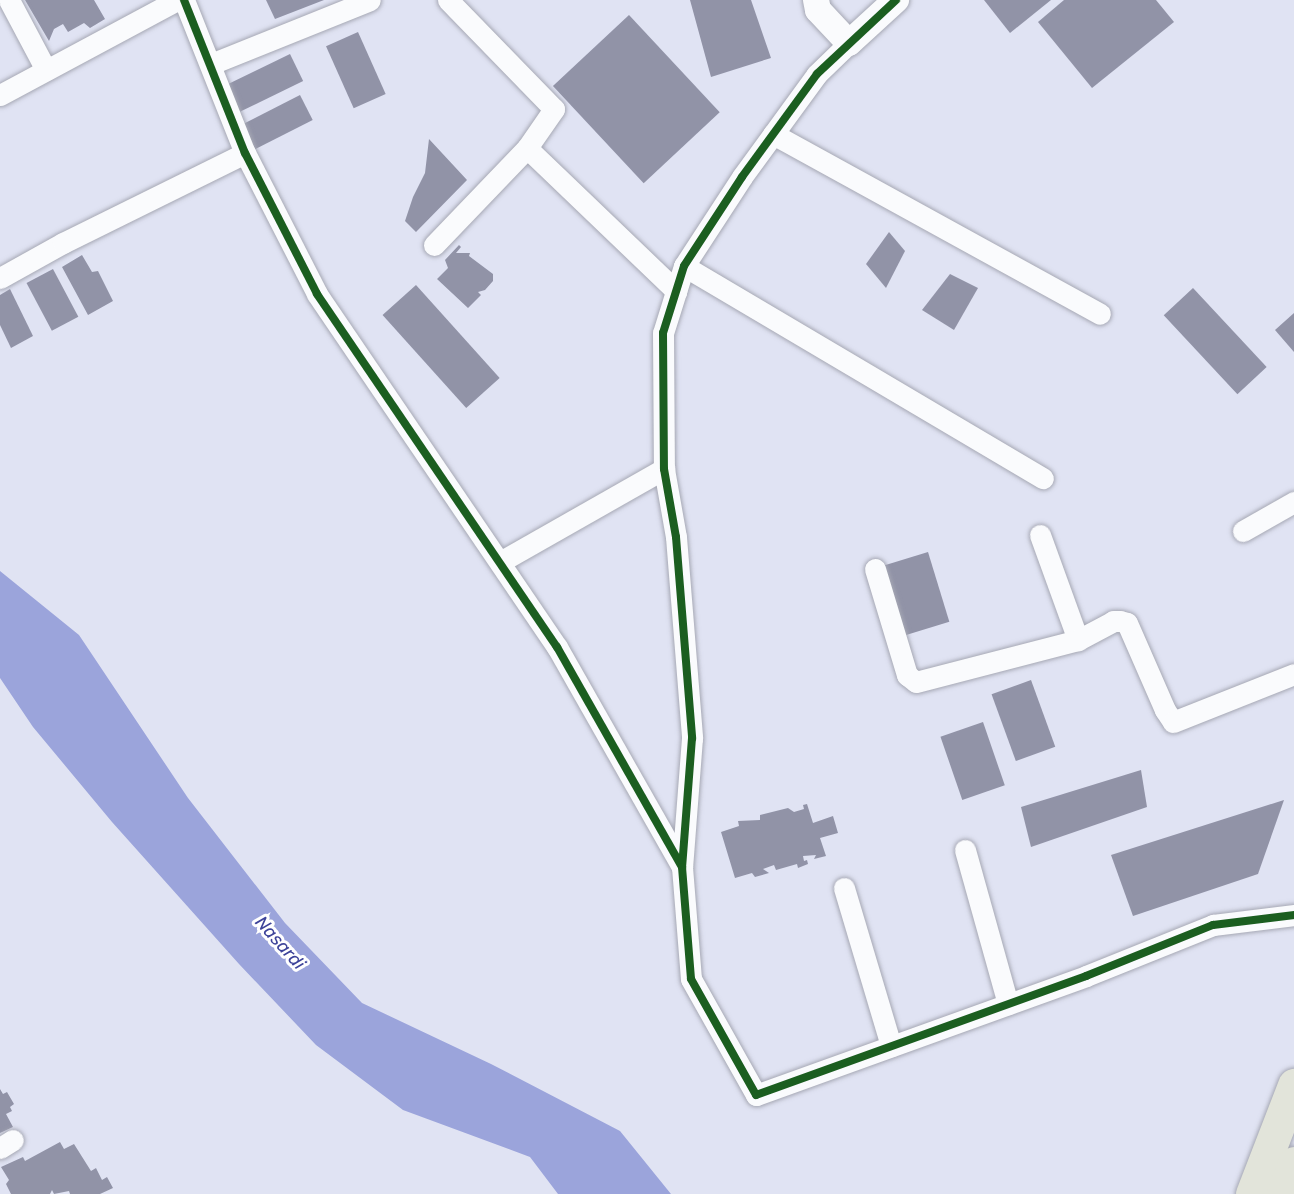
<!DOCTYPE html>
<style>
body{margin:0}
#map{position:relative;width:1294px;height:1194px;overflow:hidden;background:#e0e3f3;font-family:Rubik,sans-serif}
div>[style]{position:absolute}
.water>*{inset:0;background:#9ba4db}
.building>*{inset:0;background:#9193a7;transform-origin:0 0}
.roads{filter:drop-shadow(0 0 2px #a6a8b4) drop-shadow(0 0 2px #a6a8b4)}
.minor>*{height:21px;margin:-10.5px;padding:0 10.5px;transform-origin:10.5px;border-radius:10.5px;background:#fafbfd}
.tertiary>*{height:26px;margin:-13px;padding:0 13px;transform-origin:13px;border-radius:13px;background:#fafbfd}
.trunk>*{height:33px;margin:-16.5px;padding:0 16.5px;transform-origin:16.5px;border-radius:16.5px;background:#e2e4da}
.cycleway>*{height:8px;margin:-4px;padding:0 4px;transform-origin:4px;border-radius:4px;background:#1b5e20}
span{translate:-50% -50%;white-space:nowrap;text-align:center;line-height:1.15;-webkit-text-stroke:6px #fff;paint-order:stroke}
.water-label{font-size:18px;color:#3d4399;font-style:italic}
</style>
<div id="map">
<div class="water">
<i style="clip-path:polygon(0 571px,79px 635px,188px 798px,285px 923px,362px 1003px,491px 1064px,620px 1131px,671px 1194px,558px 1194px,530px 1157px,403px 1110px,316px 1045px,239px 964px,112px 822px,33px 727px,0 678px)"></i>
</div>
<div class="building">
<i style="clip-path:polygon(25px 0,94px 0,105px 19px,90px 28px,84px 23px,68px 32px,63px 24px,54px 29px,49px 41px)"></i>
<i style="clip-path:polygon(266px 0,324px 0,275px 19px)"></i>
<i style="clip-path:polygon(690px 0,751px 0,771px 58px,711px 77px)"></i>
<i style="clip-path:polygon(984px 0,1051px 0,1010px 33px)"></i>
<i style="clip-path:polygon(1064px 0,1156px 0,1174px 22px,1092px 88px,1038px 22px)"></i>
<i style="left:629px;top:15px;width:133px;height:104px;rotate:47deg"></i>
<i style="left:358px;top:32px;width:68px;height:35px;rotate:66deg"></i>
<i style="left:290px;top:54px;width:30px;height:71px;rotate:64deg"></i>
<i style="left:300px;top:95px;width:28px;height:66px;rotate:63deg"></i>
<i style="clip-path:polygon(429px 139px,467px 180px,416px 232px,405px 221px,413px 197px,425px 173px)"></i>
<i style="clip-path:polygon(889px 232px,905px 251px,886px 288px,866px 264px)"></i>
<i style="clip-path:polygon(459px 245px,461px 247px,456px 253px,470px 253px,469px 256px,493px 274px,493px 281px,485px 290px,478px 292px,481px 295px,468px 308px,437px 279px,448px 268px,445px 260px)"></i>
<i style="clip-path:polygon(82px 255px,92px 272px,98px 271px,113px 301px,88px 315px,62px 267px)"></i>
<i style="left:53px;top:269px;width:54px;height:30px;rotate:62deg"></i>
<i style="clip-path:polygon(950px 274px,978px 288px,954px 330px,922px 310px)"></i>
<i style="left:416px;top:285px;width:125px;height:45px;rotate:48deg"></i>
<i style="left:1193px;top:288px;width:108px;height:40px;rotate:47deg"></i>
<i style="clip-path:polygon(10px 289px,33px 336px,11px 348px,0 325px,0 295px)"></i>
<i style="clip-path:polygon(1294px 313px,1294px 352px,1275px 330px)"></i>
<i style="left:928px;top:552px;width:73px;height:46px;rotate:73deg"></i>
<i style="left:1031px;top:680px;width:71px;height:42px;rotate:70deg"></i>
<i style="left:983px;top:722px;width:67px;height:45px;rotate:71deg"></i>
<i style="clip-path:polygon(1141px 770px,1147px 807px,1031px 847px,1021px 807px)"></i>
<i style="clip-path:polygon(1284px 800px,1258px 874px,1133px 916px,1111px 855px)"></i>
<i style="clip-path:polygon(807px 804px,813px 823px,833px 816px,838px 833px,820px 838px,826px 856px,814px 859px,816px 855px,803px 856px,804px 861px,807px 860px,808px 864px,798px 868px,797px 864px,776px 870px,774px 865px,763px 869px,769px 873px,755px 877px,752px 873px,735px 878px,721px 832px,739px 826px,738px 821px,760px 820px,760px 815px,788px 808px,794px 812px,804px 809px,803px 805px)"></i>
<i style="clip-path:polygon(0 1089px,3px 1094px,7px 1092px,14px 1104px,10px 1107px,12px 1111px,6px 1114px,13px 1127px,0 1133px)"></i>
<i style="clip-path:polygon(60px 1142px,64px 1149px,74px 1144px,91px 1171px,96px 1168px,102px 1180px,107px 1177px,113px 1188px,100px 1194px,70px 1194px,69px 1191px,54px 1194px,52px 1190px,50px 1194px,11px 1194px,6px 1184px,9px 1180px,1px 1167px,23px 1157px,25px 1161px)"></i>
</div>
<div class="roads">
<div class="minor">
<i style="left:9px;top:0;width:79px;rotate:62.1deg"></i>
<i style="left:184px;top:0;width:165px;rotate:68.3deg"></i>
<i style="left:245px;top:153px;width:158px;rotate:62.9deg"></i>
<i style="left:317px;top:294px;width:427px;rotate:55.8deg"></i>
<i style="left:557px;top:647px;width:253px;rotate:60.4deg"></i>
<i style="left:448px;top:0;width:152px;rotate:45.8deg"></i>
<i style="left:554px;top:109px;width:47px;rotate:124.7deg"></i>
<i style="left:849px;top:43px;width:45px;rotate:135.9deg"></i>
<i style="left:817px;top:74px;width:127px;rotate:126.1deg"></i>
<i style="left:742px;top:177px;width:106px;rotate:123.1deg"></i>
<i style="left:684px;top:266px;width:70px;rotate:107.4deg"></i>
<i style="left:663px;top:333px;width:136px;rotate:89.6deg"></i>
<i style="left:664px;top:469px;width:69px;rotate:80deg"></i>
<i style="left:676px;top:537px;width:202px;rotate:85.4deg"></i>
<i style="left:692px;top:738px;width:129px;rotate:94.4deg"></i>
<i style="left:682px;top:867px;width:112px;rotate:85.4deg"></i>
<i style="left:691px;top:979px;width:133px;rotate:60.7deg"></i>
<i style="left:756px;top:1095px;width:351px;rotate:-19.8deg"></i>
<i style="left:1086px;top:976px;width:137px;rotate:-21.9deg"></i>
<i style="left:1213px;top:925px;width:82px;rotate:-7deg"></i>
<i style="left:211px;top:64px;width:171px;rotate:-21.9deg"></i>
<i style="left:0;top:95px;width:201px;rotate:-28.2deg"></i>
<i style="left:773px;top:134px;width:373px;rotate:28.8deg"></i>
<i style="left:434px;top:245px;width:134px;rotate:-46.2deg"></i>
<i style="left:527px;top:148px;width:207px;rotate:43.8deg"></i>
<i style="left:684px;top:266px;width:417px;rotate:30.6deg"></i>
<i style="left:0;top:278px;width:72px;rotate:-29.1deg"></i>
<i style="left:63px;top:243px;width:203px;rotate:-26.3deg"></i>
<i style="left:1243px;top:531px;width:59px;rotate:-29.6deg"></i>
<i style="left:1040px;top:535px;width:112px;rotate:70.1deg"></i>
<i style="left:500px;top:562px;width:189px;rotate:-29.6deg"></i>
<i style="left:875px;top:569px;width:111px;rotate:73.2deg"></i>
<i style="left:907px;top:675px;width:11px;rotate:38deg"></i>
<i style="left:916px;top:682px;width:167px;rotate:-14.5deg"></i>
<i style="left:1078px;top:640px;width:40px;rotate:-28deg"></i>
<i style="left:1113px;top:621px;width:7px"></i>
<i style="left:1120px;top:621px;width:7px;rotate:16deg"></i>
<i style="left:1127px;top:623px;width:95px;rotate:66.4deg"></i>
<i style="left:1165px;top:710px;width:14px;rotate:56deg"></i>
<i style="left:1173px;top:722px;width:130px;rotate:-21.6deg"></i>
<i style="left:965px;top:850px;width:160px;rotate:74.4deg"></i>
<i style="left:844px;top:888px;width:165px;rotate:73.4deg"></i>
<i style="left:0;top:1148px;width:15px;rotate:-32deg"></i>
</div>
<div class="tertiary">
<i style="left:816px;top:0;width:10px;rotate:79deg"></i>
<i style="left:818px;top:10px;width:45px;rotate:46.8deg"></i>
<i style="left:849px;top:43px;width:64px;rotate:-42.5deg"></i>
</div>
<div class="trunk">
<i style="left:1252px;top:1194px;width:117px;rotate:-68.9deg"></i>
<i style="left:1283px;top:1194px;width:33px;rotate:-70deg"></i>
</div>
</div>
<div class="cycleway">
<i style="left:184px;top:0;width:165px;rotate:68.3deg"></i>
<i style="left:245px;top:153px;width:158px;rotate:62.9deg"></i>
<i style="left:317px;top:294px;width:427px;rotate:55.8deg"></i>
<i style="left:557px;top:647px;width:253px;rotate:60.4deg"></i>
<i style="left:896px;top:0;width:108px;rotate:136.9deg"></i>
<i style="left:817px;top:74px;width:127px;rotate:126.1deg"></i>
<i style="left:742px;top:177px;width:106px;rotate:123.1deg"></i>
<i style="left:684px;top:266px;width:70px;rotate:107.4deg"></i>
<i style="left:663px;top:333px;width:136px;rotate:89.6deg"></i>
<i style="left:664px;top:469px;width:69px;rotate:80deg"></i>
<i style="left:676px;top:537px;width:202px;rotate:85.4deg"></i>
<i style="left:692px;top:738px;width:129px;rotate:94.4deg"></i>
<i style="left:682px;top:867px;width:112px;rotate:85.4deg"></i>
<i style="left:691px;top:979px;width:133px;rotate:60.7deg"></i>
<i style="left:756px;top:1095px;width:351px;rotate:-19.8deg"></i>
<i style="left:1086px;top:976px;width:137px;rotate:-21.9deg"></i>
<i style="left:1213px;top:925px;width:82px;rotate:-7deg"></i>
</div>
<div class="water-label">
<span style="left:280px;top:943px;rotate:48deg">Nasardi</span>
</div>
</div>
